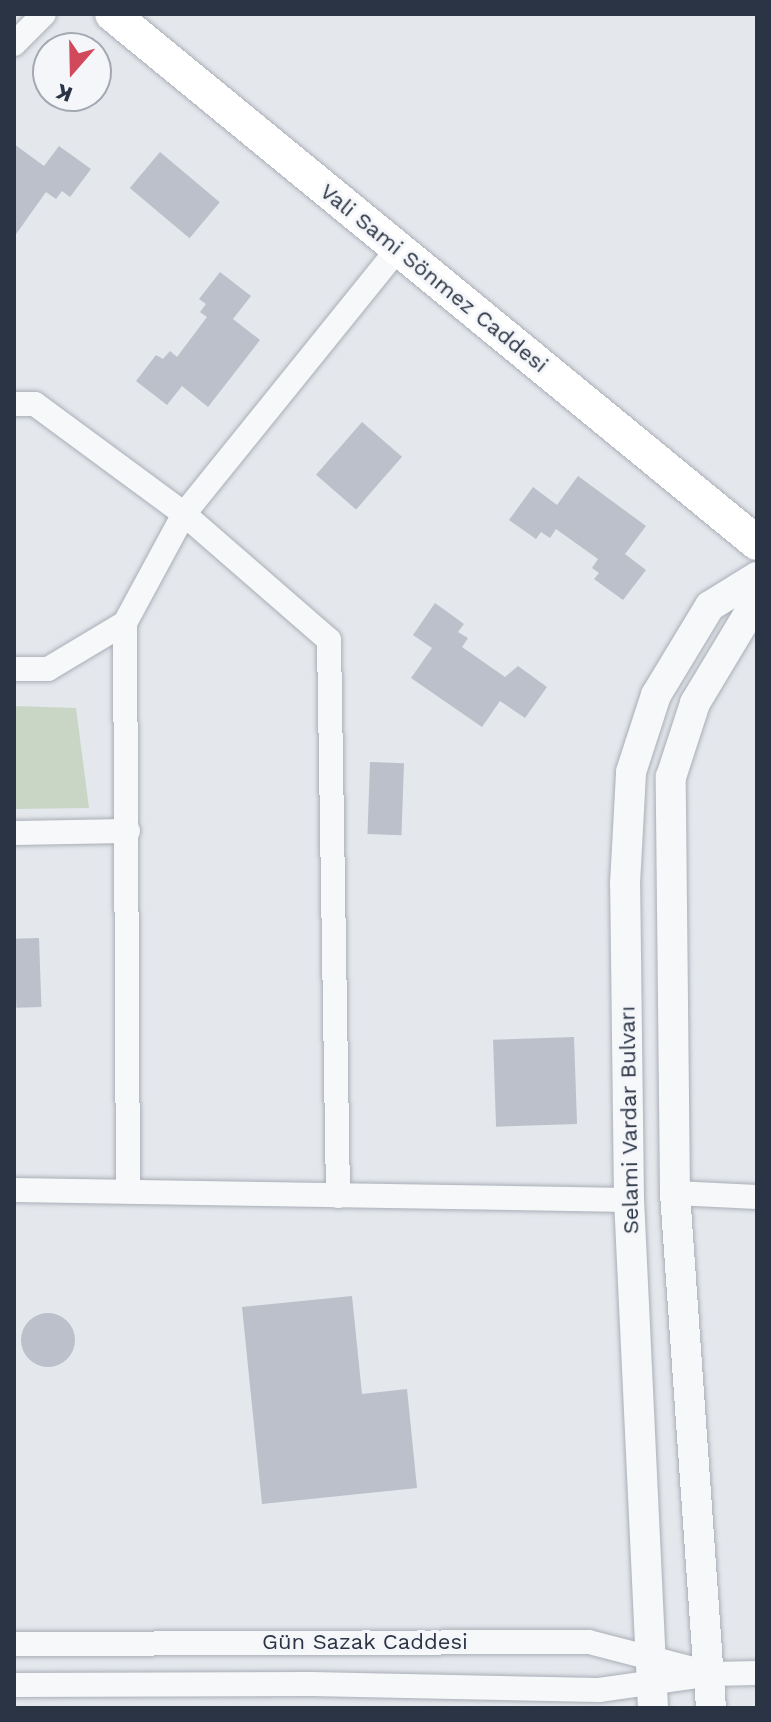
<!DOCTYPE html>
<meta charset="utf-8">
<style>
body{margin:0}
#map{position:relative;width:771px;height:1722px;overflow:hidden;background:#e4e7ec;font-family:"Work Sans",sans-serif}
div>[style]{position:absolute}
.green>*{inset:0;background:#c9d6c5;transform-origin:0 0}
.building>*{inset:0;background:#bbc0ca;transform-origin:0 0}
.round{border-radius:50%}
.roads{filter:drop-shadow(0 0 2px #a9aeb7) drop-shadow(0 0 2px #a9aeb7)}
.minor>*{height:24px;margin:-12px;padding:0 12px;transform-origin:12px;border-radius:12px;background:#f7f8fa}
.tertiary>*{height:30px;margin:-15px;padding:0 15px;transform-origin:15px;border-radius:15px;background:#f7f8fa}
.secondary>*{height:34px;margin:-17px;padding:0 17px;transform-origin:17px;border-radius:17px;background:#fff}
span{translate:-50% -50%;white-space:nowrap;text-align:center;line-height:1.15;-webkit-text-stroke:6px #f4f6f9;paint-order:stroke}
.street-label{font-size:22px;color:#2b3445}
.frame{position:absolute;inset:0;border:16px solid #2b3445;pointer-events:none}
.north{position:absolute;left:32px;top:32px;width:80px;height:80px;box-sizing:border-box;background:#f4f6f9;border:2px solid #a4a8b1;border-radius:50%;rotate:200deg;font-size:22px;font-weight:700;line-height:32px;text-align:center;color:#2b3445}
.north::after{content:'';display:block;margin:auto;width:28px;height:36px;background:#d1495b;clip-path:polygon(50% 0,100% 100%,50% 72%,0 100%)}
</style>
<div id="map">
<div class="green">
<i style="clip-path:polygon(14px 706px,76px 708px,89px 808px,14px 809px)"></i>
<i style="left:14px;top:1706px;width:232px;height:2px"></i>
</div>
<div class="building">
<i style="clip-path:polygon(14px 144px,44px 166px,59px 146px,91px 169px,70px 197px,62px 191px,56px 199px,46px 192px,14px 237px)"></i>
<i style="left:160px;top:152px;width:78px;height:47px;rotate:40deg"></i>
<i style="clip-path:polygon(220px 272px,251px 296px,233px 319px,260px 340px,208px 407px,182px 386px,167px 405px,136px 381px,156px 355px,163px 359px,170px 351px,177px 357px,207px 317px,200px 312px,206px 304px,199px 299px)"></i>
<i style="left:362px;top:422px;width:53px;height:70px;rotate:41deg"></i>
<i style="clip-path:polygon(578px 476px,646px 526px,625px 554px,646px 570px,623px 600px,594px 579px,599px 573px,592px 568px,598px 559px,556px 529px,550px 538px,541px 532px,536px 539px,509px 520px,533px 487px,557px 505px)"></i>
<i style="clip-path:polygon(435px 603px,464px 624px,458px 632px,468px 638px,462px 647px,505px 677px,518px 666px,547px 687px,525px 718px,500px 701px,482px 727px,411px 678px,432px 648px,413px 635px)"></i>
<i style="left:370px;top:762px;width:34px;height:72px;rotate:2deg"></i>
<i style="left:39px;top:938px;width:69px;height:25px;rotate:88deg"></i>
<i style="left:574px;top:1037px;width:87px;height:81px;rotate:88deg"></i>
<i style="clip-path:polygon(352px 1296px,362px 1394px,407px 1389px,417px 1488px,262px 1504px,242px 1307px)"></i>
<i class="round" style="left:21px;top:1313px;width:54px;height:54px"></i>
</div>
<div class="roads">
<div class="minor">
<i style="left:14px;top:44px;width:42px;rotate:-45deg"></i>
<i style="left:14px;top:404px;width:21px"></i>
<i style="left:35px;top:404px;width:185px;rotate:36.4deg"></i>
<i style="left:184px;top:514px;width:192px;rotate:41deg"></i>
<i style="left:329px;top:640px;width:556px;rotate:89.07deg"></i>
<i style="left:125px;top:623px;width:568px;rotate:89.7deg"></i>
<i style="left:14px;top:669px;width:34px"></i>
<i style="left:48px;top:669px;width:90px;rotate:-30.9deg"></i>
<i style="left:125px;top:623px;width:124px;rotate:-61.6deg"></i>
<i style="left:184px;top:514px;width:341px;rotate:-51.1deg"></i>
<i style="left:14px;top:833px;width:114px;rotate:-1deg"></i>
<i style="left:14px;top:1190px;width:615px;rotate:0.93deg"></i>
<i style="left:675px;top:1193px;width:82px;rotate:2.8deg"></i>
<i style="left:14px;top:1644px;width:575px;rotate:-0.2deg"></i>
<i style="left:589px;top:1642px;width:120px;rotate:14.5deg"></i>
<i style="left:14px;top:1685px;width:297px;rotate:-0.2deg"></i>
<i style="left:311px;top:1684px;width:288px;rotate:1.2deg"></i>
<i style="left:599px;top:1690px;width:113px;rotate:-8.1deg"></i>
<i style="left:711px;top:1674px;width:46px;rotate:-1.2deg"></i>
</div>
<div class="tertiary">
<i style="left:653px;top:1708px;width:509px;rotate:-92.7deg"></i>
<i style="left:629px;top:1200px;width:316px;rotate:-90.7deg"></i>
<i style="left:625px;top:884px;width:112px;rotate:-86.9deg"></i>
<i style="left:631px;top:772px;width:81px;rotate:-72deg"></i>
<i style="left:656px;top:695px;width:104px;rotate:-58.8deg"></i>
<i style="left:710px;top:606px;width:55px;rotate:-31.7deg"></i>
<i style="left:711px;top:1708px;width:516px;rotate:-94deg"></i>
<i style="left:675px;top:1193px;width:416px;rotate:-90.6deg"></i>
<i style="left:671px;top:777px;width:78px;rotate:-72deg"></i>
<i style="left:695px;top:703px;width:120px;rotate:-59deg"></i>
</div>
<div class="secondary">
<i style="left:112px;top:14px;width:834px;rotate:39.36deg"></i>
</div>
</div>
<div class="street-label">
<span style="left:434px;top:278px;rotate:39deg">Vali Sami Sönmez Caddesi</span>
<span style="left:629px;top:1120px;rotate:-91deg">Selami Vardar Bulvarı</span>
<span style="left:365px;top:1642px">Gün Sazak Caddesi</span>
</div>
<div class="frame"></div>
<div class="north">K</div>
</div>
